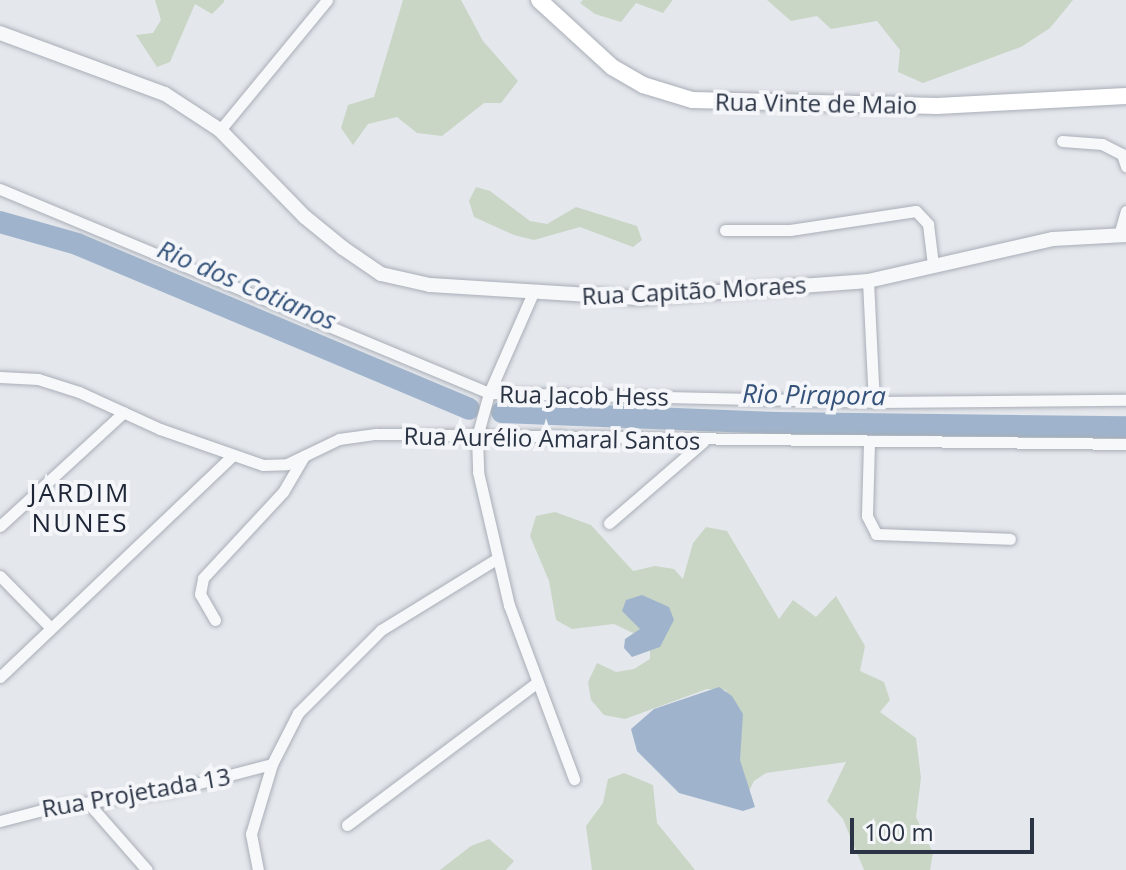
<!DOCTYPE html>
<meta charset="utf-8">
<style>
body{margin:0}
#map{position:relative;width:1126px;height:870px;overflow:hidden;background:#e4e7ec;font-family:"Open Sans",sans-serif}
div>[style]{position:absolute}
.green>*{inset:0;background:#c9d6c5}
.water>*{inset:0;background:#9fb4cc}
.river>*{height:22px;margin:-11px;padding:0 11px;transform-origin:11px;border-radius:11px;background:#9fb4cc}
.roads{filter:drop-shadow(0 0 2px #a9aeb7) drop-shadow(0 0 2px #a9aeb7)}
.minor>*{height:11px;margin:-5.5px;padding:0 5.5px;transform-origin:5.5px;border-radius:5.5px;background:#f7f8fa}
.tertiary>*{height:14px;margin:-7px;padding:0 7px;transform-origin:7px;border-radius:7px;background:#f7f8fa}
.secondary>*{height:16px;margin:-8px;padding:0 8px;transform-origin:8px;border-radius:8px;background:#fff}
span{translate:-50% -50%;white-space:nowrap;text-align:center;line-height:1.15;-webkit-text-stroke:8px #f4f6f9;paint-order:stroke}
.street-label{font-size:24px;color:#2b3445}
.water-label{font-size:26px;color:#34527a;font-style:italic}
.neighbourhood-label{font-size:26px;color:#1d2536;letter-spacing:2px}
.scale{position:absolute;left:850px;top:818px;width:184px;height:36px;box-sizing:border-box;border:4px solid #2b3445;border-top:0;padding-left:10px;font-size:24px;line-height:28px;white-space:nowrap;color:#2b3445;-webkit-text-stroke:6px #f4f6f9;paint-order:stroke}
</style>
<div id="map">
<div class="green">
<i style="clip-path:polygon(155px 0,224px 0,224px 2px,212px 14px,195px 4px,170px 62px,157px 67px,136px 35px,153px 33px,161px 20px)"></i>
<i style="clip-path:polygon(403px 0,461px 0,483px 41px,518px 81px,501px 103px,484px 103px,442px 136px,417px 133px,397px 117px,368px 124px,353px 145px,341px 128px,348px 105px,374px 97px)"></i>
<i style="clip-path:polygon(583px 0,672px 0,672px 1px,663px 13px,636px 3px,621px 22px,595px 14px,580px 3px)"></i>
<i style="clip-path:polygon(767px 0,1073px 0,1050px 28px,1021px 47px,923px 83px,898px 72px,900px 50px,877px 21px,831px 29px,817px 16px,791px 21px)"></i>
<i style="clip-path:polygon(476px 187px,490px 191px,530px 221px,547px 224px,576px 207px,637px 226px,642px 240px,633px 247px,580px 227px,534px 240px,514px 235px,474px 217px,469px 201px)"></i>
<i style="clip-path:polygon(555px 512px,591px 525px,633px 571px,655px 566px,674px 569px,683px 579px,693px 543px,706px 527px,727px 531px,779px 619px,793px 600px,816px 617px,836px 596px,865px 646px,860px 671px,884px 682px,890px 700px,880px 712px,916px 738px,921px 778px,916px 817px,933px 853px,930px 870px,864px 870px,843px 819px,827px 801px,846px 762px,766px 773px,754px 781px,742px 805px,726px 690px,707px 689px,625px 719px,604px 715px,591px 700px,588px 682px,597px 663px,616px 672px,634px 669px,650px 659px,650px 641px,614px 624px,572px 629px,556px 620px,549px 581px,530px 536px,536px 516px)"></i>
<i style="clip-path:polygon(624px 773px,653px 785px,657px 823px,695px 870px,592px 870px,586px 826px,603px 803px,608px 779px)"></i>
<i style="clip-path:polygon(489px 839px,514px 861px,506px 870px,440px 870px,471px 846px)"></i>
</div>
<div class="water">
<i style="clip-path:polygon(642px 595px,669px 607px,674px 620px,660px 647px,632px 657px,624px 648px,625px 639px,640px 629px,622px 611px,626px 600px)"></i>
<i style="clip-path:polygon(719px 687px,732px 696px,743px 714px,740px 760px,755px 807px,743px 811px,679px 793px,637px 751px,631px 729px,654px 709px)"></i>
</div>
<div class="river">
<i style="left:0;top:222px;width:80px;rotate:15.9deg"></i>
<i style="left:77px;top:244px;width:425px;rotate:22.8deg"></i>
<i style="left:502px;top:412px;width:274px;rotate:2.3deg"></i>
<i style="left:776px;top:423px;width:350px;rotate:0.7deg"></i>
</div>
<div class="roads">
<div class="minor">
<i style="left:220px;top:130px;width:168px;rotate:-50.5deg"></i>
<i style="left:1062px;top:141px;width:40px;rotate:4.3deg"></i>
<i style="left:1102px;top:144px;width:22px;rotate:27deg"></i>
<i style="left:1122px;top:154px;width:13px;rotate:72deg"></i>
<i style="left:0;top:189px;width:530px;rotate:22.64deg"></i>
<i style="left:489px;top:393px;width:385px;rotate:1.3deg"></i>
<i style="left:874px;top:402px;width:252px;rotate:-0.5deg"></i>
<i style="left:725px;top:230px;width:65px"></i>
<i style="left:790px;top:230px;width:127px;rotate:-8.6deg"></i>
<i style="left:916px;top:211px;width:18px;rotate:47deg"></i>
<i style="left:928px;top:224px;width:41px;rotate:83deg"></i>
<i style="left:1119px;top:235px;width:25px;rotate:-74deg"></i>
<i style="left:868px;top:281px;width:121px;rotate:87.2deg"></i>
<i style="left:532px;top:295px;width:107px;rotate:113.7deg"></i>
<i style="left:489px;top:393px;width:46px;rotate:105.3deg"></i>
<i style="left:477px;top:437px;width:35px;rotate:88deg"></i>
<i style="left:478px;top:472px;width:137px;rotate:76.9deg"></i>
<i style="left:509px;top:605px;width:186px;rotate:69.5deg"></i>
<i style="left:0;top:377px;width:38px;rotate:3deg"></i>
<i style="left:38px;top:379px;width:43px;rotate:17.6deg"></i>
<i style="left:79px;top:392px;width:89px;rotate:24.6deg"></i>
<i style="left:160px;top:429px;width:109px;rotate:19.3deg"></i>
<i style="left:263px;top:465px;width:24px;rotate:-2deg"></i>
<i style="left:287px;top:464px;width:58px;rotate:-25.7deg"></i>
<i style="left:339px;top:439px;width:37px;rotate:-8deg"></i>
<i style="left:376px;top:434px;width:750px;rotate:0.76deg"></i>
<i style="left:869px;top:443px;width:73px;rotate:91.6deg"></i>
<i style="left:867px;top:516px;width:20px;rotate:63deg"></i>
<i style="left:876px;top:534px;width:134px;rotate:2.1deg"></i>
<i style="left:609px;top:523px;width:124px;rotate:-40.8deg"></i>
<i style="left:0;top:526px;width:168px;rotate:-42.6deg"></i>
<i style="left:0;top:576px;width:71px;rotate:45.6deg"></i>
<i style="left:215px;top:620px;width:30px;rotate:-120deg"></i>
<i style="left:200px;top:594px;width:16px;rotate:-79deg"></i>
<i style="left:203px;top:578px;width:117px;rotate:-47.1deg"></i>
<i style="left:283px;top:492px;width:42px;rotate:-59.7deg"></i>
<i style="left:0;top:677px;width:320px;rotate:-43.6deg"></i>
<i style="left:90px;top:805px;width:86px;rotate:48.8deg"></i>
<i style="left:0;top:821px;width:52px;rotate:-14.6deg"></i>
<i style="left:50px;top:808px;width:123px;rotate:-8.4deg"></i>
<i style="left:172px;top:790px;width:103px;rotate:-14.6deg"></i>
<i style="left:347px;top:825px;width:236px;rotate:-36.9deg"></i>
<i style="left:258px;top:870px;width:37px;rotate:-101deg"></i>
<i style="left:251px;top:834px;width:73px;rotate:-73.3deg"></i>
<i style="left:272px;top:764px;width:57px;rotate:-63deg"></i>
<i style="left:298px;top:713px;width:117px;rotate:-45deg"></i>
<i style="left:381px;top:630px;width:134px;rotate:-31.6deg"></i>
</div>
<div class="tertiary">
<i style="left:0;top:33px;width:176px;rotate:20.3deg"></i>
<i style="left:165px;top:94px;width:66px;rotate:33.2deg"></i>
<i style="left:220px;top:130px;width:122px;rotate:45.7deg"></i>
<i style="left:305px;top:217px;width:49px;rotate:39.2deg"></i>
<i style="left:343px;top:248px;width:46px;rotate:34.4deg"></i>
<i style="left:381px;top:274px;width:50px;rotate:12.7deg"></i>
<i style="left:430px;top:285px;width:208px;rotate:3.6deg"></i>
<i style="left:638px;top:298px;width:231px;rotate:-4.2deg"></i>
<i style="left:868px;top:281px;width:190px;rotate:-12.8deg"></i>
<i style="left:1053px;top:239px;width:73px;rotate:-3.1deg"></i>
</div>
<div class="secondary">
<i style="left:539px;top:0;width:99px;rotate:42.5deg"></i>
<i style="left:612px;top:67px;width:36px;rotate:30deg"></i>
<i style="left:643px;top:85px;width:51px;rotate:17deg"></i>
<i style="left:692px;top:100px;width:245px;rotate:1.4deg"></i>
<i style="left:937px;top:106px;width:189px;rotate:-3deg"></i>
</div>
</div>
<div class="street-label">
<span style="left:816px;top:103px;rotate:1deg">Rua Vinte de Maio</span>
<span style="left:694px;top:290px;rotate:-3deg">Rua Capitão Moraes</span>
<span style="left:584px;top:395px;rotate:1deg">Rua Jacob Hess</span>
<span style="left:552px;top:438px;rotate:1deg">Rua Aurélio Amaral Santos</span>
<span style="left:136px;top:792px;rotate:-10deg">Rua Projetada 13</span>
</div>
<div class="water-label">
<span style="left:247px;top:285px;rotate:23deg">Rio dos Cotianos</span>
<span style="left:814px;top:395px;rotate:1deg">Rio Pirapora</span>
</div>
<div class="neighbourhood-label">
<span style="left:80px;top:508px">JARDIM<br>NUNES</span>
</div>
<div class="scale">100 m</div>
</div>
